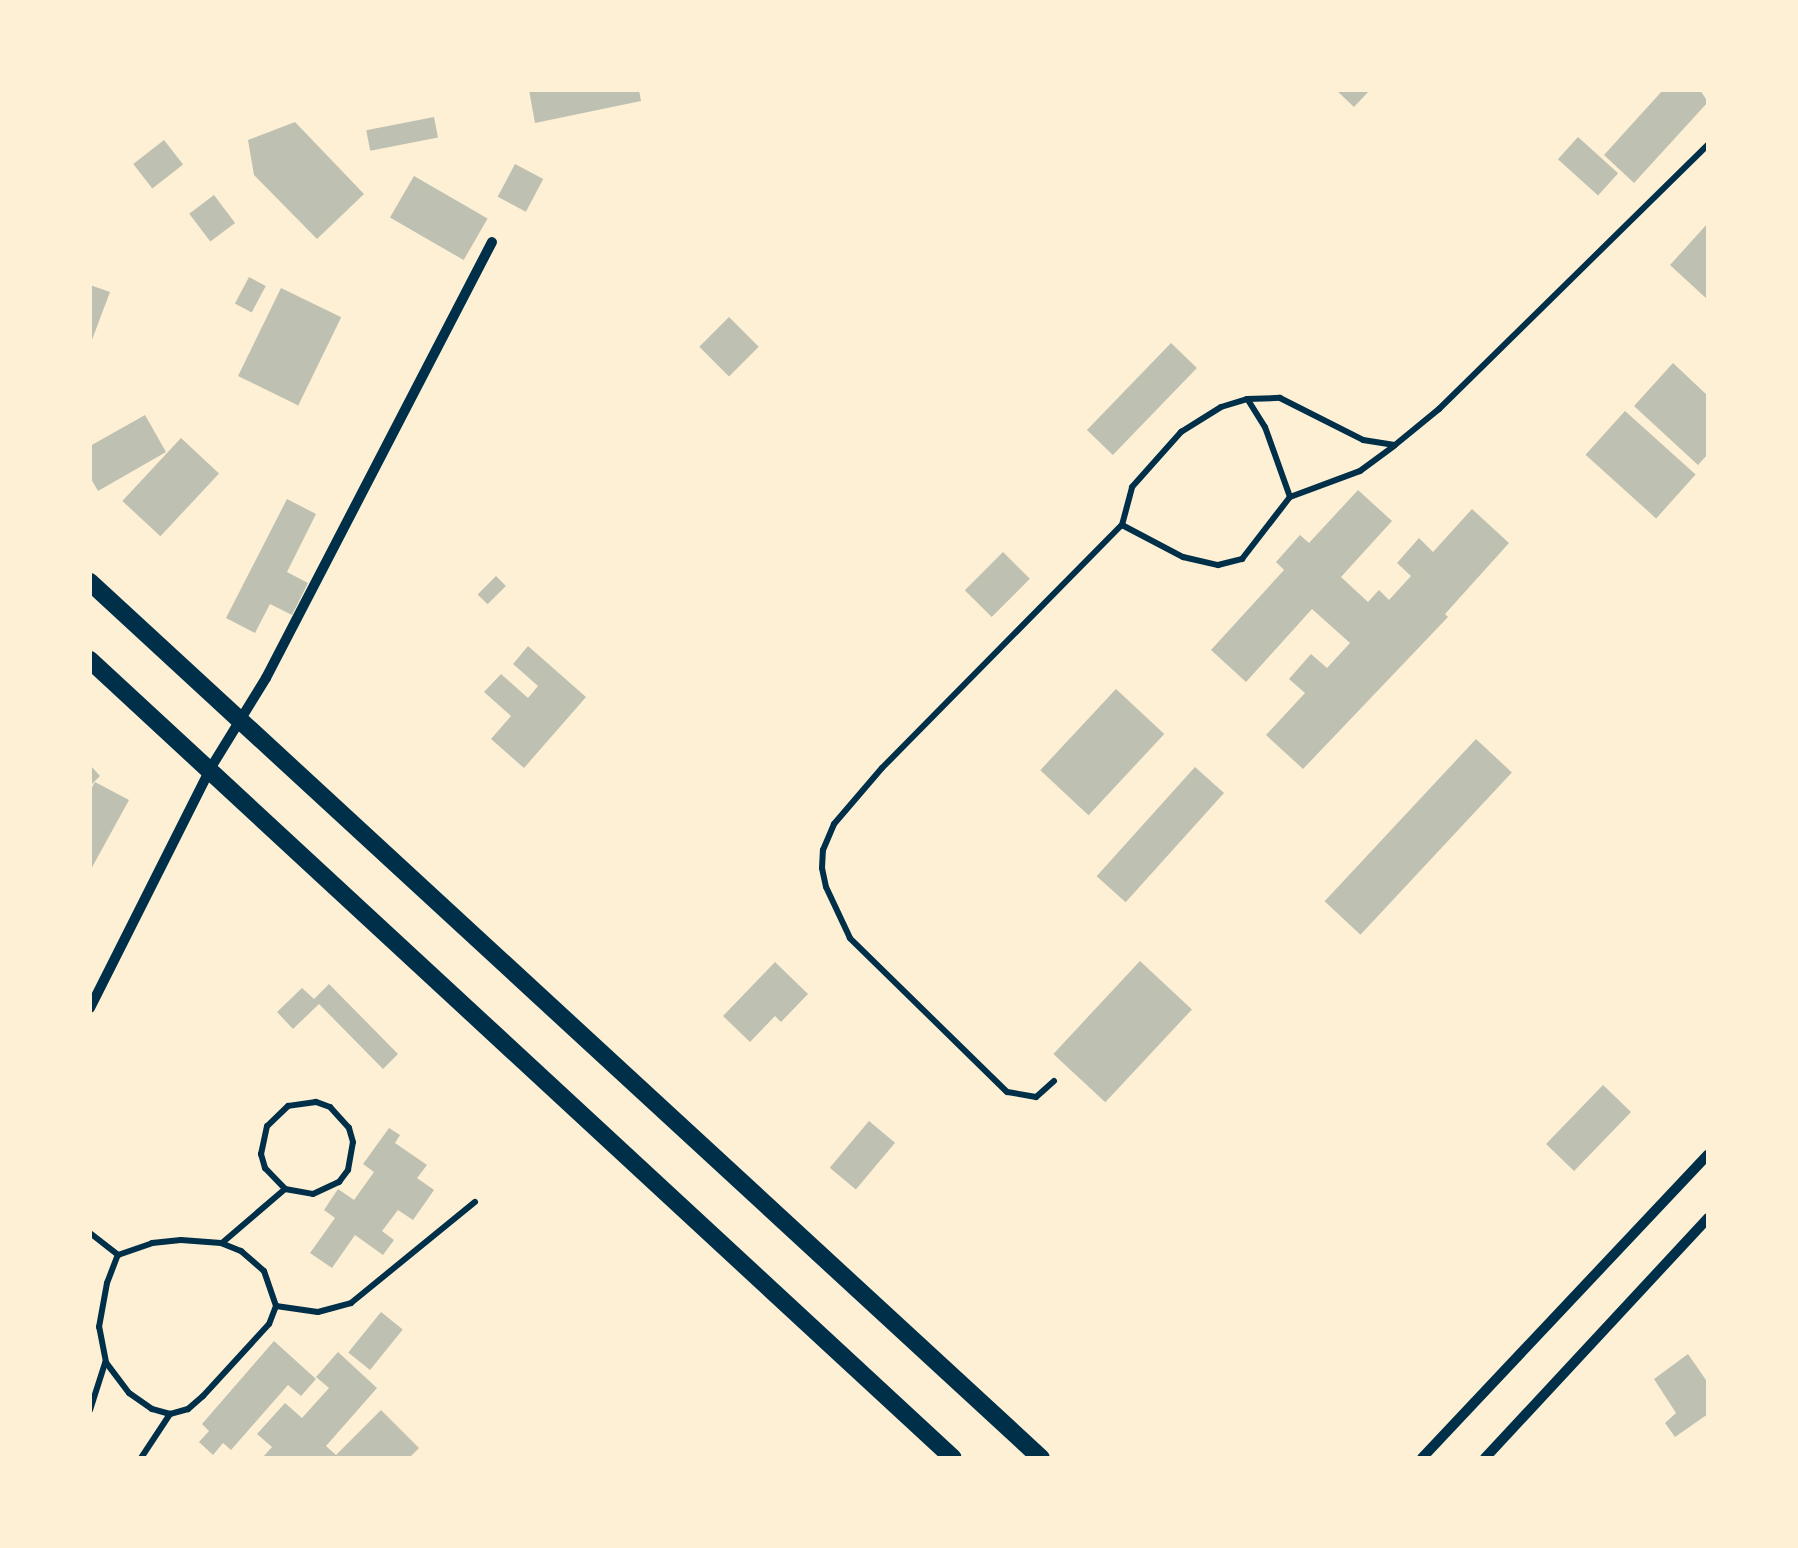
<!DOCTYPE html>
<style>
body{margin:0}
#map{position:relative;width:1798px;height:1548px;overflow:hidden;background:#fdf0d5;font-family:Roboto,sans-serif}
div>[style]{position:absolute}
.building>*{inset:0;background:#bec0b2;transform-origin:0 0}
.service>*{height:6px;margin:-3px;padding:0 3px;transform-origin:3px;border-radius:3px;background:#003049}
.minor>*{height:10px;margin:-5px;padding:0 5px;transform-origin:5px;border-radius:5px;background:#003049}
.secondary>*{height:18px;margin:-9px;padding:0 9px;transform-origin:9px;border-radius:9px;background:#003049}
span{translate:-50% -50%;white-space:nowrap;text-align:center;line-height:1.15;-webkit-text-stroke:8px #fdf0d5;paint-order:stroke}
.frame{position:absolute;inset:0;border:92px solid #fdf0d5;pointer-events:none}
</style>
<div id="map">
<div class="building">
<i style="clip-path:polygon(529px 90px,639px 90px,641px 101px,535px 123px)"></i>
<i style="clip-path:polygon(1336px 90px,1370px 90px,1354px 107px)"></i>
<i style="clip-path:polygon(1663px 90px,1700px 90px,1708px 102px,1634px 183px,1604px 155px)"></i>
<i style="left:434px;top:117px;width:21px;height:69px;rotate:79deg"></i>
<i style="clip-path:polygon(295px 122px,364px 194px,317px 239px,254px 175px,248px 140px)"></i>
<i style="left:1578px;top:137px;width:54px;height:30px;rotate:42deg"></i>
<i style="left:164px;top:140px;width:31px;height:39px;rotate:52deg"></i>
<i style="left:515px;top:164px;width:32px;height:37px;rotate:28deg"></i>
<i style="left:414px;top:176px;width:85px;height:48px;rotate:30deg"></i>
<i style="left:214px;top:195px;width:35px;height:31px;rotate:53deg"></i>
<i style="clip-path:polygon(1708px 223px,1708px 300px,1670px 265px)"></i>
<i style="left:249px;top:277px;width:19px;height:30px;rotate:28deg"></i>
<i style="clip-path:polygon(90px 285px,110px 292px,90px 345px)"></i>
<i style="left:281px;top:288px;width:67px;height:98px;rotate:26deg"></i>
<i style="left:729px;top:317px;width:42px;height:42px;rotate:45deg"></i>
<i style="left:1171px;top:343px;width:36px;height:121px;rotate:44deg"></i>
<i style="clip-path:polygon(1673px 363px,1708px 396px,1708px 454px,1698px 465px,1634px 406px)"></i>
<i style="left:1625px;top:411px;width:95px;height:59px;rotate:42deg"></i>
<i style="clip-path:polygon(145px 415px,166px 452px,98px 491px,90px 477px,90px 446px)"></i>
<i style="left:181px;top:438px;width:52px;height:86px;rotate:43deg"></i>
<i style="clip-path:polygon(1358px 490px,1392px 521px,1341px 577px,1368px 602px,1379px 590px,1389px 600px,1411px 576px,1397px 563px,1419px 538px,1433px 552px,1472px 509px,1509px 543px,1445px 614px,1448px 617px,1303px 769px,1266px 735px,1305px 693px,1289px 679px,1311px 654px,1327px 668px,1350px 643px,1312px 609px,1246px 682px,1211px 650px,1284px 570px,1276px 562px,1300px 535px,1309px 543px)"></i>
<i style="clip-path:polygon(287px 499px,316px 514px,287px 572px,308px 583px,292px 615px,270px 604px,255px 633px,226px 618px)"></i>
<i style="left:1003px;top:552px;width:38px;height:54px;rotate:45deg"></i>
<i style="left:496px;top:576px;width:14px;height:26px;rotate:45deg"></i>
<i style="clip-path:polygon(528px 646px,586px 697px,524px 768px,491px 739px,511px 716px,484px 692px,501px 674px,528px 698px,538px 686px,513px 664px)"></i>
<i style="left:1116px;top:689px;width:66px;height:111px;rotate:43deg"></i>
<i style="left:1476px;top:739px;width:49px;height:222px;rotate:43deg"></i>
<i style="clip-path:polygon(90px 765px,100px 776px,90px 786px)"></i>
<i style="left:1195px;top:767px;width:39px;height:147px;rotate:42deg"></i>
<i style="clip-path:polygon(95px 782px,129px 800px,90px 871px,90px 791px)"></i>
<i style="left:1140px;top:961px;width:71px;height:127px;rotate:43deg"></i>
<i style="clip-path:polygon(775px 962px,808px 994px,781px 1022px,775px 1016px,750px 1042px,723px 1016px)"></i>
<i style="clip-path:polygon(329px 984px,398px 1054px,383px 1069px,319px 1004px,293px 1029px,277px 1012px,302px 988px,314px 999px)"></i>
<i style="left:1603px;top:1085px;width:39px;height:82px;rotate:44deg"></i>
<i style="left:869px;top:1121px;width:34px;height:61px;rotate:40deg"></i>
<i style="clip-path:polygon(389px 1128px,400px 1135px,395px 1143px,427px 1165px,417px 1178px,434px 1190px,413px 1220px,398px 1210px,382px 1231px,394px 1240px,383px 1255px,355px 1235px,332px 1268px,310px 1253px,335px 1218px,324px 1210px,338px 1189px,354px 1200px,374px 1172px,363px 1164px)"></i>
<i style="left:381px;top:1312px;width:28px;height:52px;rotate:39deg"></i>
<i style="clip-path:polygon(274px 1341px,316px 1379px,301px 1396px,288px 1385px,231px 1450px,223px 1443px,213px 1455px,199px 1442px,209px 1431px,202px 1424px)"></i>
<i style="clip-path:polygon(338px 1352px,377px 1388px,326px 1446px,336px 1455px,381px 1410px,419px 1448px,409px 1458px,262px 1458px,272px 1447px,257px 1434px,285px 1403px,302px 1418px,329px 1388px,316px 1377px)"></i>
<i style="clip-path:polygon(1688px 1354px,1708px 1383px,1708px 1414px,1675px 1437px,1665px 1423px,1676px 1413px,1654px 1379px)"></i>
</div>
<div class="service">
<i style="left:1248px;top:400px;width:32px;rotate:58deg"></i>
<i style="left:1265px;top:427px;width:74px;rotate:70.3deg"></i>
<i style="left:1122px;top:525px;width:69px;rotate:27.7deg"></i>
<i style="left:1183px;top:557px;width:36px;rotate:13deg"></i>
<i style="left:1218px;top:565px;width:25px;rotate:-14deg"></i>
<i style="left:1242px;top:559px;width:78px;rotate:-52.3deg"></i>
<i style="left:1290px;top:497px;width:75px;rotate:-20.4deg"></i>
<i style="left:1360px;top:471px;width:42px;rotate:-36.3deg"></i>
<i style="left:1054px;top:1081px;width:24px;rotate:138deg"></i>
<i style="left:1036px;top:1097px;width:29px;rotate:-170deg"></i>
<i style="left:1007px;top:1092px;width:220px;rotate:-135.6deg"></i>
<i style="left:850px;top:938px;width:56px;rotate:-115.2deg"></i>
<i style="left:826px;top:887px;width:19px;rotate:-102deg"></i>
<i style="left:822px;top:868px;width:18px;rotate:-87deg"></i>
<i style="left:823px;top:850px;width:28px;rotate:-67deg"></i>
<i style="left:834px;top:824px;width:74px;rotate:-49.4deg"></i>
<i style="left:882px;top:768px;width:342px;rotate:-45.4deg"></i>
<i style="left:1122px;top:525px;width:39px;rotate:-75deg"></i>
<i style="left:1132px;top:487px;width:74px;rotate:-48.3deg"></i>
<i style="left:1181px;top:432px;width:47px;rotate:-32deg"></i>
<i style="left:1221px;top:407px;width:27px;rotate:-17deg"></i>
<i style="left:1247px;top:399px;width:33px;rotate:-2deg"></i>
<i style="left:1280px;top:398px;width:93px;rotate:26.8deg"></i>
<i style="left:1363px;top:440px;width:32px;rotate:9deg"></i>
<i style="left:1395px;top:445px;width:57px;rotate:-39.3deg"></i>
<i style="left:1439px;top:409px;width:377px;rotate:-44.5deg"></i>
<i style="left:90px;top:1233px;width:36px;rotate:38deg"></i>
<i style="left:181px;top:1240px;width:40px;rotate:4.3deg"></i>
<i style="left:221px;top:1243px;width:22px;rotate:22deg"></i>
<i style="left:241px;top:1251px;width:30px;rotate:41deg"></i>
<i style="left:264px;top:1271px;width:37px;rotate:71deg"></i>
<i style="left:276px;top:1306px;width:19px;rotate:111deg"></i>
<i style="left:269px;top:1324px;width:98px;rotate:132.5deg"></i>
<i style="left:203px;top:1396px;width:20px;rotate:139deg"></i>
<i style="left:188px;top:1409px;width:19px;rotate:164deg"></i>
<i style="left:170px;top:1414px;width:19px;rotate:-164deg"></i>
<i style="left:152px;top:1409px;width:28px;rotate:-145deg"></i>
<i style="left:129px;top:1393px;width:39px;rotate:-127deg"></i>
<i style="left:106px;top:1362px;width:36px;rotate:-101deg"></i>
<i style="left:99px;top:1327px;width:45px;rotate:-79.7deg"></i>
<i style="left:107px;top:1283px;width:30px;rotate:-69deg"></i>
<i style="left:118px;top:1255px;width:36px;rotate:-19deg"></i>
<i style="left:152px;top:1243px;width:29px;rotate:-6deg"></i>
<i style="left:222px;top:1243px;width:83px;rotate:-40.6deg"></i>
<i style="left:285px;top:1189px;width:28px;rotate:10deg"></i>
<i style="left:313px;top:1194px;width:29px;rotate:-25deg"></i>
<i style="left:339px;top:1182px;width:15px;rotate:-53deg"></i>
<i style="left:348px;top:1170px;width:28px;rotate:-80deg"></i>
<i style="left:353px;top:1142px;width:15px;rotate:-106deg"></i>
<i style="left:349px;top:1128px;width:28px;rotate:-132deg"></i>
<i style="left:330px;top:1107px;width:15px;rotate:-160deg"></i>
<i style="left:316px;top:1102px;width:28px;rotate:172deg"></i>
<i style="left:288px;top:1106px;width:29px;rotate:136deg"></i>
<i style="left:267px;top:1126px;width:29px;rotate:102deg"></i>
<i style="left:261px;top:1154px;width:15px;rotate:74deg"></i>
<i style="left:265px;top:1168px;width:29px;rotate:46deg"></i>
<i style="left:276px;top:1306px;width:42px;rotate:8.1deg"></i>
<i style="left:318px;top:1312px;width:34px;rotate:-15deg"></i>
<i style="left:351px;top:1303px;width:160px;rotate:-39.2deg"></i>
<i style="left:90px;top:1410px;width:49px;rotate:-72.3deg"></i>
<i style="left:141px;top:1458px;width:53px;rotate:-56.6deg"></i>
</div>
<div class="minor">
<i style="left:90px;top:1008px;width:267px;rotate:-63.3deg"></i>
<i style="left:210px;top:769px;width:107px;rotate:-58.4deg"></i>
<i style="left:266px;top:678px;width:491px;rotate:-62.6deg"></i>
<i style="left:1422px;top:1458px;width:417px;rotate:-46.7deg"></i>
<i style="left:1485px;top:1458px;width:328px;rotate:-47.1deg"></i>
</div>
<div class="secondary">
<i style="left:90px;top:582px;width:1293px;rotate:42.65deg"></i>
<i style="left:90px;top:660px;width:1175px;rotate:42.76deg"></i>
</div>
<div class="frame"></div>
</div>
